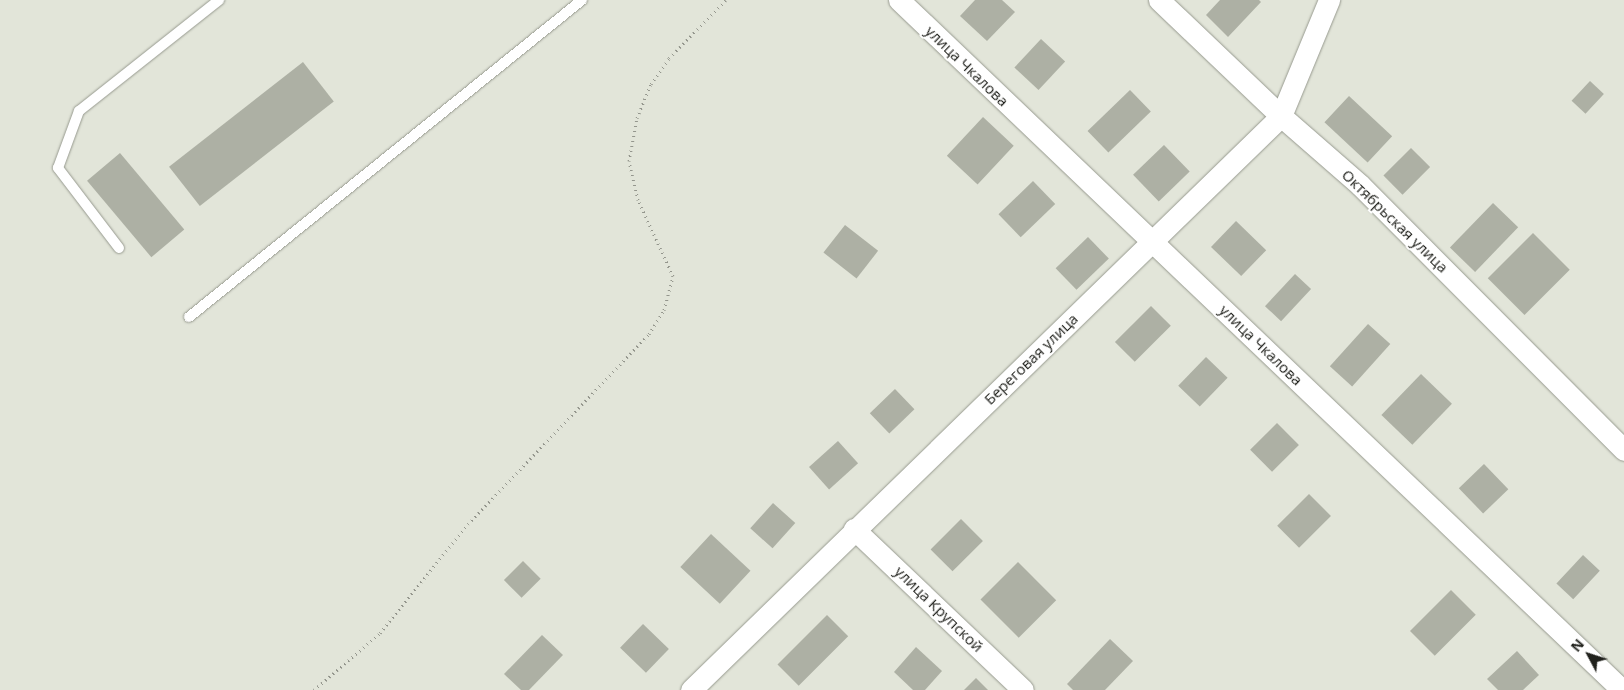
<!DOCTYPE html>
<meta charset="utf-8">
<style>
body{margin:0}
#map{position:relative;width:1624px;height:690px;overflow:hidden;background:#e2e5d9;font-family:"Open Sans",sans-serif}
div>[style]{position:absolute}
.building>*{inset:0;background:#adb0a4;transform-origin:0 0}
.path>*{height:3px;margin-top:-1.5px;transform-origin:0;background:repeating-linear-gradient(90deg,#94968d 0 1px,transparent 0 5px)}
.roads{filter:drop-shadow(0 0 1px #979a8f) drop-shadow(0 0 1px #979a8f)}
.service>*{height:10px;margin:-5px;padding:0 5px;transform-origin:5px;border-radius:5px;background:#fff}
.minor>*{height:21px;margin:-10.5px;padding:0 10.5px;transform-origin:10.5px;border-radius:10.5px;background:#fff}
span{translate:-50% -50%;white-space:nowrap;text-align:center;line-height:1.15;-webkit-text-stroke:4px #fff;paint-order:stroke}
.street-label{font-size:15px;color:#20211c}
.north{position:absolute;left:1564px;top:630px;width:50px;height:50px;-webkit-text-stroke:4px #fff;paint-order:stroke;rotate:310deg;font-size:14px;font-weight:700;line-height:20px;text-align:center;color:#20211c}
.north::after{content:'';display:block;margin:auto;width:18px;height:22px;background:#20211c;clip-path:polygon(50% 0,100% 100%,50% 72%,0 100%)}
</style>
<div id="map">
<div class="building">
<i style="clip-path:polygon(975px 0,1002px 0,1015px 12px,987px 41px,960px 16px)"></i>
<i style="clip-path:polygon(1220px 0,1259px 0,1261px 2px,1228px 37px,1206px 15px)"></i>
<i style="left:1041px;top:39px;width:33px;height:39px;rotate:43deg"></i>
<i style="left:303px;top:62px;width:50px;height:170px;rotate:52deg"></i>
<i style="left:1590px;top:81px;width:19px;height:27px;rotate:43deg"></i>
<i style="left:1130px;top:90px;width:30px;height:59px;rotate:46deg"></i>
<i style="left:1349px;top:96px;width:59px;height:36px;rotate:43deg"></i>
<i style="left:983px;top:117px;width:42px;height:53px;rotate:43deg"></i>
<i style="left:1164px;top:145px;width:37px;height:43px;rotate:46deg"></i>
<i style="left:1411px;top:148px;width:27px;height:39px;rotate:45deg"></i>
<i style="left:120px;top:153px;width:100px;height:43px;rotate:50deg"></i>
<i style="left:1033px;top:181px;width:32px;height:48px;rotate:46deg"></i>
<i style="left:1493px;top:203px;width:35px;height:62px;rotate:44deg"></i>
<i style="left:1236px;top:221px;width:42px;height:36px;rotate:44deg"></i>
<i style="left:845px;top:225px;width:42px;height:35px;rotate:38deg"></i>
<i style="left:1533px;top:233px;width:52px;height:64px;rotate:45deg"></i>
<i style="left:1088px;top:237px;width:30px;height:45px;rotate:46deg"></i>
<i style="left:1295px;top:274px;width:22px;height:44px;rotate:43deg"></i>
<i style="left:1151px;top:306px;width:28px;height:51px;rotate:45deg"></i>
<i style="left:1368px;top:324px;width:30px;height:57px;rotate:42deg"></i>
<i style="left:1206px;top:357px;width:30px;height:40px;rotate:44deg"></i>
<i style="left:1421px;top:374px;width:43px;height:57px;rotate:44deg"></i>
<i style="left:895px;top:389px;width:28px;height:35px;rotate:46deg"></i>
<i style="left:1277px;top:423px;width:31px;height:38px;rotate:45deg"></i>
<i style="left:838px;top:441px;width:30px;height:39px;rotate:48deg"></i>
<i style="left:1484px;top:464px;width:35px;height:35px;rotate:46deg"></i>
<i style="left:1309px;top:494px;width:31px;height:45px;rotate:45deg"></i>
<i style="left:773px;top:503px;width:30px;height:34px;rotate:42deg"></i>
<i style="left:961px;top:519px;width:31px;height:43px;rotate:45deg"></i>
<i style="left:711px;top:534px;width:54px;height:45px;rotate:43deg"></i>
<i style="left:1583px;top:555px;width:23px;height:39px;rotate:43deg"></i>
<i style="left:523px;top:561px;width:25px;height:27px;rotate:45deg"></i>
<i style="left:1018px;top:562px;width:54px;height:53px;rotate:45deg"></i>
<i style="left:1451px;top:590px;width:35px;height:58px;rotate:45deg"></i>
<i style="left:827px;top:615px;width:30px;height:70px;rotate:45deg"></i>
<i style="left:643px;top:624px;width:36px;height:33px;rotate:44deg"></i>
<i style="clip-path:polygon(542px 635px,563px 655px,529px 690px,521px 690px,504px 674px)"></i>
<i style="clip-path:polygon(1110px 639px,1133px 661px,1105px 690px,1073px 690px,1067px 684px)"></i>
<i style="clip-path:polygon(916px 647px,942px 671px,925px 690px,913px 690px,894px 672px)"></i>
<i style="clip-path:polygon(1517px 651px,1539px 675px,1523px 690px,1498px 690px,1487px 679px)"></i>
<i style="clip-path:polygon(976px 678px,988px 690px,964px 690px)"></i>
</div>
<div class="path">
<i style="left:314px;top:690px;width:87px;rotate:-40.8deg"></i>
<i style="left:380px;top:633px;width:140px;rotate:-51.1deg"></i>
<i style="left:468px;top:524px;width:262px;rotate:-46.4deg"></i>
<i style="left:649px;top:334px;width:28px;rotate:-58deg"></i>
<i style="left:664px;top:310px;width:35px;rotate:-75deg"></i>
<i style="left:673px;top:276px;width:84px;rotate:-114.7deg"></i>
<i style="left:638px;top:200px;width:40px;rotate:-103deg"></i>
<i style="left:629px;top:161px;width:44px;rotate:-79.5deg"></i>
<i style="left:637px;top:118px;width:37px;rotate:-68deg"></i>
<i style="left:651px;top:84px;width:32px;rotate:-55deg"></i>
<i style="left:669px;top:58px;width:81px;rotate:-45.5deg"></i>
</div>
<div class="roads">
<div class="service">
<i style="left:119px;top:248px;width:101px;rotate:-127.3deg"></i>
<i style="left:58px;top:168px;width:61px;rotate:-69.8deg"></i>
<i style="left:79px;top:111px;width:179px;rotate:-38.4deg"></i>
<i style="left:189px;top:317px;width:505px;rotate:-38.89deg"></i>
</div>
<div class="minor">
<i style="left:899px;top:0;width:999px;rotate:43.66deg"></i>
<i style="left:1159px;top:0;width:168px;rotate:43.6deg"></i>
<i style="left:1281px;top:116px;width:105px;rotate:41.1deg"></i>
<i style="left:1360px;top:185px;width:374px;rotate:45.1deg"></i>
<i style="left:854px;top:529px;width:233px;rotate:43.6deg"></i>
<i style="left:691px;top:690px;width:823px;rotate:-44.21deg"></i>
<i style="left:1281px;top:116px;width:126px;rotate:-67.5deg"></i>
</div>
</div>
<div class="street-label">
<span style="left:967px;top:66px;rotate:44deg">улица Чкалова</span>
<span style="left:1395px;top:221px;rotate:44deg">Октябрьская улица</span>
<span style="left:1261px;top:345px;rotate:44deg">улица Чкалова</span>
<span style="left:1031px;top:359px;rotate:-44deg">Береговая улица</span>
<span style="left:939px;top:609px;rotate:44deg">улица Крупской</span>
</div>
<div class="north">N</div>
</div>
